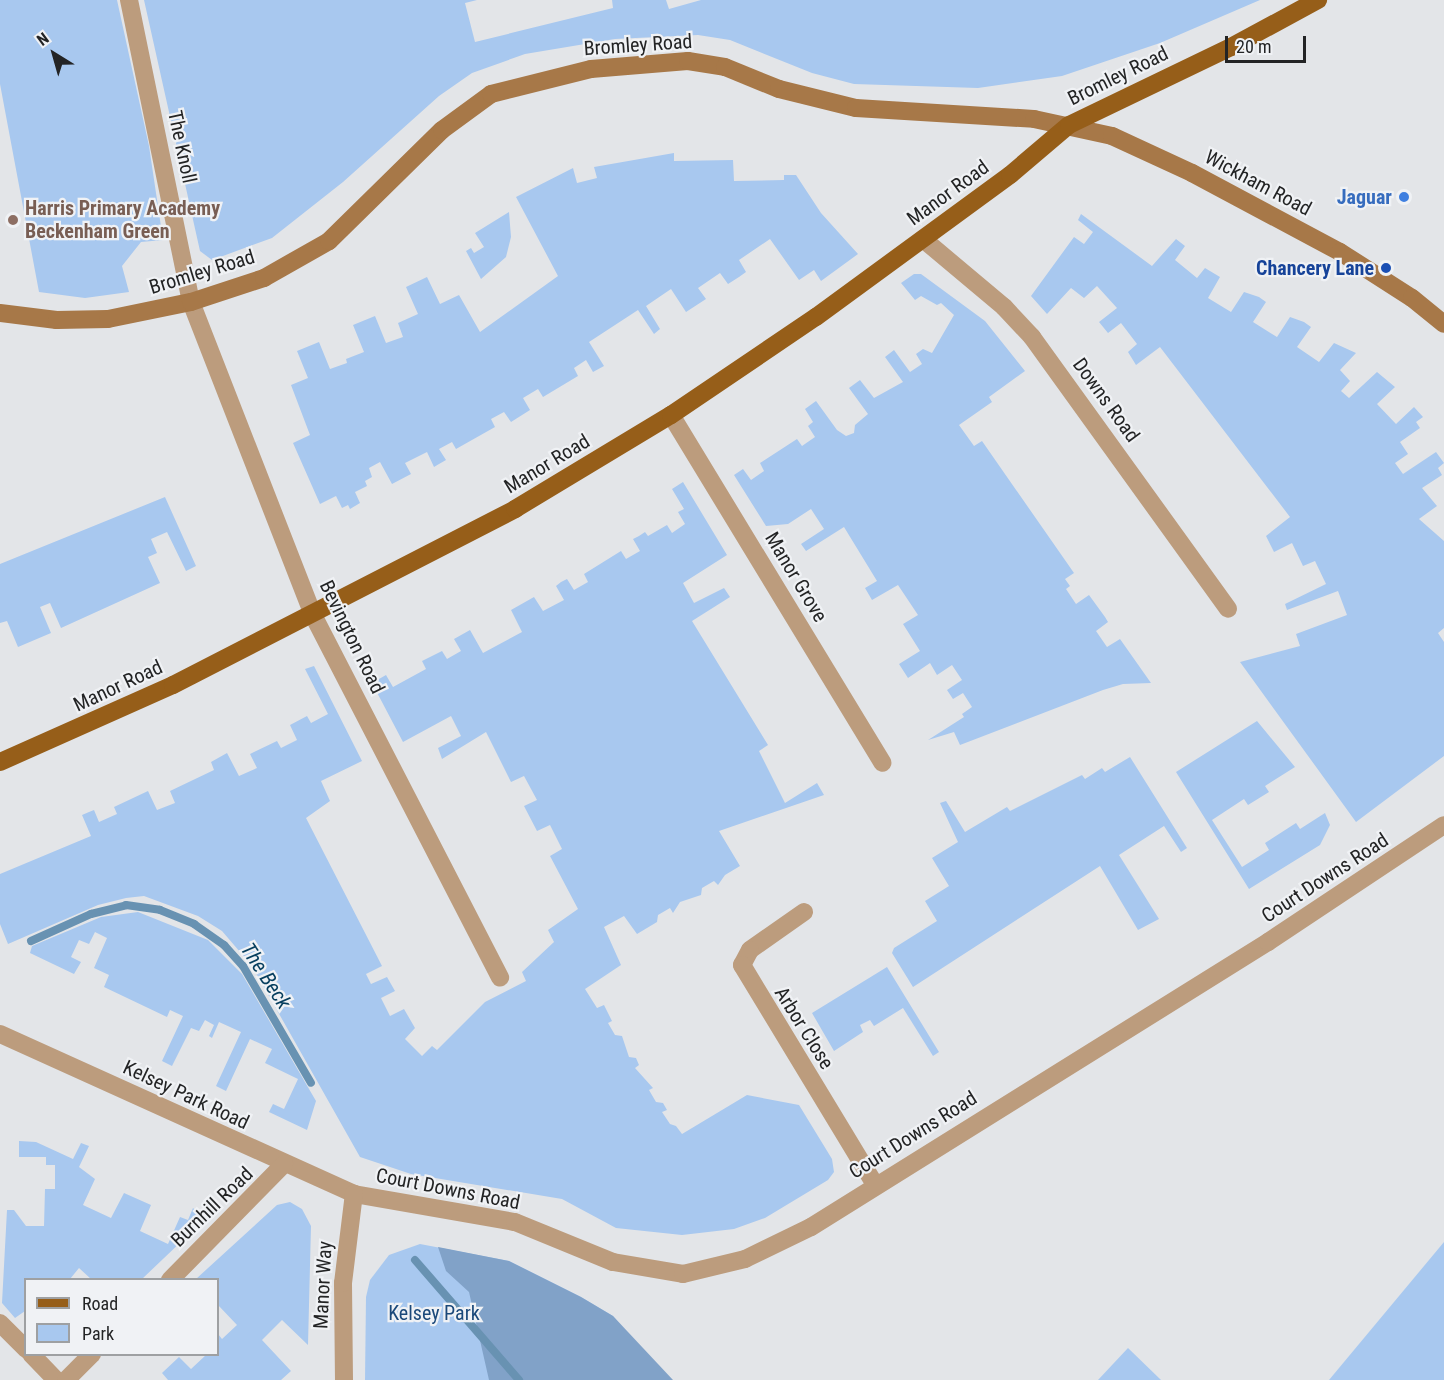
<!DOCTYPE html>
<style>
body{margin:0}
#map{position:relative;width:1444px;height:1380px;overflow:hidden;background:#e3e5e8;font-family:"Roboto Condensed",sans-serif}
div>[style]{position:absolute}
.green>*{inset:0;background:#a8c8ef}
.forest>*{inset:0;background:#81a2c8}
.stream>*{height:8px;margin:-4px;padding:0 4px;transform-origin:4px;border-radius:4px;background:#6892b2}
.street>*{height:18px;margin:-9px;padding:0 9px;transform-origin:9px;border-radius:9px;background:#bc9c7d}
.secondary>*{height:18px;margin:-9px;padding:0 9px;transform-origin:9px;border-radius:9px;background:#a77848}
.primary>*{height:18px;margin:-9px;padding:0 9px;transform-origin:9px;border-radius:9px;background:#965e19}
.dots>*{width:16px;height:16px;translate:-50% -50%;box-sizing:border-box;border:3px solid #f0f2f5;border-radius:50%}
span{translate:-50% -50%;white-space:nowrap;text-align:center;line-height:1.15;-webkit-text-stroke:4.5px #f0f2f5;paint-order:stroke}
.street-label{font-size:20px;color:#232425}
.shop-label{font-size:20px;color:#366cbe;font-weight:700}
.right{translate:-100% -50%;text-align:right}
.education-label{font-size:20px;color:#785e54;font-weight:700}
.left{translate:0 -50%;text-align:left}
.transit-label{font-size:20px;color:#164399;font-weight:700}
.park-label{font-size:20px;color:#1b497a}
.water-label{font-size:21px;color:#063e5e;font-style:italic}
.legend{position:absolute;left:24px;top:1278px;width:195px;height:78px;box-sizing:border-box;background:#f0f2f5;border:2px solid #9ea0a2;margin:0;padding:8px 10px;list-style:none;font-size:18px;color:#232425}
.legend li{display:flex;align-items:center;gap:12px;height:30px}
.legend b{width:30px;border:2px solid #9ea0a2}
.north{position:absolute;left:24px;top:24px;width:60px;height:60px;-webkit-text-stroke:4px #f0f2f5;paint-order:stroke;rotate:323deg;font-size:16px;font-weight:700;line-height:24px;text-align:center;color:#232425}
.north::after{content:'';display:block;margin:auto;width:21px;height:27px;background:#232425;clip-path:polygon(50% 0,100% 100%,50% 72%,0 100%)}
.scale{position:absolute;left:1225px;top:36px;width:81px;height:27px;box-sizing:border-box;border:3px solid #232425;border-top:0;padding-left:8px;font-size:18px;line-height:21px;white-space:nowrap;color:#232425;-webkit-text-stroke:4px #f0f2f5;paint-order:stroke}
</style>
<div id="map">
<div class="green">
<i style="clip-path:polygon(0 0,117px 0,149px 146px,163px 240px,141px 242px,122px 266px,129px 292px,85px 298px,39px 292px,0 84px)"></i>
<i style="clip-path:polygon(144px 0,477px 0,465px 3px,475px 42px,613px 8px,612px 0,666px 0,669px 9px,701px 0,1260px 0,1160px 43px,1062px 76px,978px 88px,854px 84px,812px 73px,730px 40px,698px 35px,615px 39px,525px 54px,472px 73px,439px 96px,343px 182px,272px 238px,212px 260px,200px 251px)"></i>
<i style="clip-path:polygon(674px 153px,674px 161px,733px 160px,734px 181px,784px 180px,784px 175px,796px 175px,821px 213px,858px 254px,821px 281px,814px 270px,799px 280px,770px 239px,739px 260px,746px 272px,739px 277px,728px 284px,720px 273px,698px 288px,706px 299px,686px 312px,671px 289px,646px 306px,660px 329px,654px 334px,638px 310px,589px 342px,604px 366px,593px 372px,586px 360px,574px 368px,578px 376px,543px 397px,538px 389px,523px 398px,530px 410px,511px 422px,504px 412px,491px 419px,495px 427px,456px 449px,452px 442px,439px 449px,446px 460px,439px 464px,434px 467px,427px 452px,405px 463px,411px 474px,392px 484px,380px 462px,369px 468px,372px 477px,365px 481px,367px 486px,355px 492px,360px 503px,350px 509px,348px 505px,342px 508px,336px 496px,320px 504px,293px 443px,310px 435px,291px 385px,308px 378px,297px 351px,319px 342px,330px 369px,347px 363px,346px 359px,364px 352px,353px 325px,375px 316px,386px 343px,403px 337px,398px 323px,418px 314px,406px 287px,427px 277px,440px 304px,459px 295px,480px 332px,558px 276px,516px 197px,573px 168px,577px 183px,597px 178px,594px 167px)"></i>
<i style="clip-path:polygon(509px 212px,511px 237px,506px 257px,481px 279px,466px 251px,471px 248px,474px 253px,484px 247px,475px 233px)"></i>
<i style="clip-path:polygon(1081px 214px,1152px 266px,1176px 239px,1185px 246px,1175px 260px,1197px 278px,1205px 268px,1220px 277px,1208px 298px,1231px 312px,1244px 292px,1259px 297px,1266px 302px,1253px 322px,1277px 337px,1290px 317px,1304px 322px,1311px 327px,1297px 347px,1319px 362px,1334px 343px,1356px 353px,1340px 370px,1350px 381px,1341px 391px,1349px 398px,1377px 372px,1395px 387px,1377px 404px,1396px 424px,1414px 407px,1423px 417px,1416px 422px,1420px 428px,1400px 442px,1408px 454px,1395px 463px,1403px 474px,1436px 452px,1444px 463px,1438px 468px,1442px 475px,1422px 488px,1437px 506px,1419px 519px,1444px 541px,1444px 628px,1438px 633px,1444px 642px,1444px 756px,1356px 822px,1240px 662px,1300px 646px,1296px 634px,1347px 615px,1338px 591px,1287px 610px,1285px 604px,1326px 584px,1315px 561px,1303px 566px,1292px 543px,1274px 552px,1266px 536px,1290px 517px,1160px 347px,1136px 365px,1128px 352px,1137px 344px,1121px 323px,1108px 333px,1099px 322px,1117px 308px,1097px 286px,1084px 298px,1071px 288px,1047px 314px,1031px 296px,1074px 237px,1084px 244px,1093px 232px,1078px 220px)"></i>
<i style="clip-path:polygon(914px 274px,921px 274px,985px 321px,1025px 371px,989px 397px,992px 402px,959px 425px,974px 446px,982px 441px,1074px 573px,1065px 579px,1070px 586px,1066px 589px,1076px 604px,1089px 595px,1105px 617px,1108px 622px,1096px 631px,1107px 647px,1120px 639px,1151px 683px,1123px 684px,1103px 690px,960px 745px,954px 732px,928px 740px,964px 717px,962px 714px,972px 707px,963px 693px,953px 699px,947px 690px,962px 680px,952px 665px,937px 675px,930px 663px,908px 678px,899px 664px,920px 651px,903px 624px,918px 615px,898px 585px,872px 600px,865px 588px,877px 581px,844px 527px,806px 551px,801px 544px,824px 529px,811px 509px,788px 524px,766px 526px,734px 475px,743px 469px,751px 480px,764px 471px,760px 463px,797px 439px,802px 446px,815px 437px,808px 426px,813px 422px,805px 409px,816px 401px,837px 430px,846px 436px,854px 433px,855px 425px,868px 414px,849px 388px,860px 380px,874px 398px,903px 382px,885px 357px,894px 350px,910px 372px,922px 364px,916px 354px,923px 349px,932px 353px,954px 315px,941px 303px,937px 305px,921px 296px,915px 300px,901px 283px)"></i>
<i style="clip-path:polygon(683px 482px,727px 555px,683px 583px,694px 603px,724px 588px,730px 597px,692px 621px,768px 745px,759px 751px,785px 803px,817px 783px,824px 795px,719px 831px,740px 866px,725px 875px,718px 885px,714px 881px,702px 888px,701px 895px,680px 902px,673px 913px,670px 908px,658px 915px,657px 922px,637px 934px,624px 916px,604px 927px,621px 965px,585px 989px,597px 1008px,604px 1005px,612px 1021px,608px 1023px,615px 1035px,622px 1036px,629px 1057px,636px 1058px,639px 1065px,635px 1068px,653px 1088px,649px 1090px,656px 1102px,663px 1103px,667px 1110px,662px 1112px,670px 1124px,676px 1126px,682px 1134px,747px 1095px,799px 1105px,832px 1159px,834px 1172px,828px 1180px,765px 1218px,734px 1229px,682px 1235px,616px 1228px,562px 1199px,411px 1174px,360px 1157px,252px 966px,222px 931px,198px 916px,144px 896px,126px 898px,98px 905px,8px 944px,0 924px,0 874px,91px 836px,82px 815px,89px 812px,94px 810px,99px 822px,117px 814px,114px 807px,148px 791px,157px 810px,175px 803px,170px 791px,214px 770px,211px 762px,227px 753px,239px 776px,257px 768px,250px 754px,277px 741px,281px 748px,297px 740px,290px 725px,307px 716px,311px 723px,328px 714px,305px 669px,314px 666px,362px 761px,321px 781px,330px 801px,306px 818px,382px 966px,366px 974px,371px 984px,387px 977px,395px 991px,381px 998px,390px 1016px,404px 1009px,415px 1028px,405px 1039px,422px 1056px,432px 1046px,437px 1050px,485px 1002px,526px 981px,522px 972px,554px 942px,548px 930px,578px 909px,550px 856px,562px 849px,550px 825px,537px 831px,524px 806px,537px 800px,524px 776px,511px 782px,486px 732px,442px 759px,438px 748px,461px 736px,451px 716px,403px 742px,372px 683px,386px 675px,393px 687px,426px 669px,422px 661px,442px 651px,447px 659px,461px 651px,454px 639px,470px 630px,483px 653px,522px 632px,511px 610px,534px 597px,543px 611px,564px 600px,556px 586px,561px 582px,567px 579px,574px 590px,588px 582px,584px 574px,621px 551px,626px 559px,640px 551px,633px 539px,639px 536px,645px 532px,648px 536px,667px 525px,672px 533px,685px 524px,678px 512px,684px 509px,672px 489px)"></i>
<i style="clip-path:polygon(165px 497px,196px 566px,186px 571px,167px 532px,151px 539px,157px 553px,148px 557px,160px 583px,61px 628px,50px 603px,40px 607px,51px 633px,18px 647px,7px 621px,0 623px,0 564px)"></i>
<i style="clip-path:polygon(1257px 721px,1295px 767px,1265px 786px,1269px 792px,1248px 805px,1244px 799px,1212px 820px,1242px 867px,1269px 850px,1265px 843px,1296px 823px,1300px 829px,1325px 813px,1330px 825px,1320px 845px,1249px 889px,1176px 772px)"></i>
<i style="clip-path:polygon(1130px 757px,1187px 848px,1181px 852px,1164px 826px,1119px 855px,1159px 919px,1138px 930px,1100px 866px,913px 987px,892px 953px,894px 948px,937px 921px,925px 901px,949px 886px,932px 858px,958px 842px,940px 803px,946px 801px,965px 832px,1007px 807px,1010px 811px,1082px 775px,1085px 779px,1102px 768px,1105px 772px)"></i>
<i style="clip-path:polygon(138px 912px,208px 940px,242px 974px,316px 1101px,307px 1130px,269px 1112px,273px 1104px,284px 1109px,298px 1079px,265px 1063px,272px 1049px,250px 1039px,226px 1091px,216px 1086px,241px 1032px,219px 1022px,212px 1038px,209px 1036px,214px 1025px,205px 1020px,199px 1031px,191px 1028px,172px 1066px,162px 1061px,183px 1016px,170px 1010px,167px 1017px,104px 987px,109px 975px,94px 968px,107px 938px,95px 932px,89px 944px,79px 940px,71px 957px,81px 962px,74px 974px,30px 953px,32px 946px,101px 917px)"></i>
<i style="clip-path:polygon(887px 967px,939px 1052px,933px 1056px,903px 1008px,874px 1026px,870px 1020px,860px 1025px,863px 1032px,834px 1051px,812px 1013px)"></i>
<i style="clip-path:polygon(19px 1141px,36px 1142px,73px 1159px,81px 1143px,89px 1146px,79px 1167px,95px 1179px,83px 1205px,111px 1218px,124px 1193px,151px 1205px,140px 1231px,168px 1244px,180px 1217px,188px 1220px,193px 1208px,205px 1219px,142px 1279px,91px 1279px,79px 1268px,70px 1279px,26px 1280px,25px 1311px,15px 1318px,2px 1303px,7px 1210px,14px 1210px,26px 1226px,44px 1226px,45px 1189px,55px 1189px,55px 1165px,46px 1165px,46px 1157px,19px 1157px)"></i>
<i style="clip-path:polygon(290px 1202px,302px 1209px,311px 1226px,308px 1345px,282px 1320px,262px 1340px,291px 1371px,281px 1380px,168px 1380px,162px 1373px,179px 1357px,191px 1369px,206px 1355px,218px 1354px,218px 1334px,222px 1339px,237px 1325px,218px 1305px,218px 1280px,196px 1279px,277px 1205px)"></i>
<i style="clip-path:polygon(1444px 1242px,1444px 1380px,1329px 1380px)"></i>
<i style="clip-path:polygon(420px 1244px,509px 1261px,581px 1297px,613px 1316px,667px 1380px,365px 1380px,366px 1297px,370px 1280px,389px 1255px)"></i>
<i style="clip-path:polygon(1128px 1348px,1161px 1380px,1098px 1380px)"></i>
</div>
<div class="forest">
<i style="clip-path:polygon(438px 1247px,509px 1261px,581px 1297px,613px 1316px,673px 1380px,489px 1380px,469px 1292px,446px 1271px)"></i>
</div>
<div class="stream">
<i style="left:31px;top:941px;width:66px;rotate:-24.2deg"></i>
<i style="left:91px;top:914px;width:36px;rotate:-14deg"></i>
<i style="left:126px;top:905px;width:34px;rotate:8deg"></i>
<i style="left:160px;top:910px;width:37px;rotate:22deg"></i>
<i style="left:194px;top:924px;width:37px;rotate:35deg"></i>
<i style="left:224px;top:945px;width:28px;rotate:48deg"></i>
<i style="left:243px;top:966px;width:135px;rotate:59.8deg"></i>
<i style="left:415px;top:1260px;width:159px;rotate:49.1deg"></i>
</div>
<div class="street">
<i style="left:129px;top:0;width:308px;rotate:78.4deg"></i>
<i style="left:191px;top:302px;width:336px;rotate:68.7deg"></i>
<i style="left:313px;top:615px;width:408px;rotate:62.7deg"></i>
<i style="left:923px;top:239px;width:106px;rotate:40deg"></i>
<i style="left:1004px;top:307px;width:41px;rotate:47deg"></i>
<i style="left:1032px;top:337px;width:335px;rotate:54.2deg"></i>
<i style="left:671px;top:415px;width:407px;rotate:58.7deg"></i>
<i style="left:804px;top:912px;width:66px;rotate:144.9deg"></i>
<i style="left:750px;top:950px;width:17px;rotate:118deg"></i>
<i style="left:742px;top:965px;width:257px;rotate:58.8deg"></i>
<i style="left:0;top:1034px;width:388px;rotate:24.3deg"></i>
<i style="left:354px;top:1194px;width:163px;rotate:9.9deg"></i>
<i style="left:515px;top:1222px;width:106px;rotate:22.2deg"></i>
<i style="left:613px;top:1262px;width:71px;rotate:9.7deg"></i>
<i style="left:683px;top:1274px;width:64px;rotate:-13.6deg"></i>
<i style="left:745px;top:1259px;width:73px;rotate:-25.9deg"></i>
<i style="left:811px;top:1227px;width:539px;rotate:-31.95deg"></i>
<i style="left:1268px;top:942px;width:211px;rotate:-33.6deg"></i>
<i style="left:170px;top:1280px;width:163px;rotate:-45.5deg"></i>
<i style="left:0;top:1323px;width:37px;rotate:45deg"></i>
<i style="left:31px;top:1354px;width:36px;rotate:46deg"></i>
<i style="left:66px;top:1380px;width:37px;rotate:-45deg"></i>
<i style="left:344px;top:1380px;width:97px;rotate:-90.6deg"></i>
<i style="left:343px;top:1283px;width:90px;rotate:-83deg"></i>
</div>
<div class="secondary">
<i style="left:0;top:313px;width:57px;rotate:7deg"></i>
<i style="left:57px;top:320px;width:51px;rotate:-1.1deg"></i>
<i style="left:108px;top:319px;width:85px;rotate:-11.6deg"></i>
<i style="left:191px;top:302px;width:77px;rotate:-18.2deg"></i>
<i style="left:264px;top:278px;width:75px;rotate:-29.6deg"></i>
<i style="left:329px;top:241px;width:158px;rotate:-44.5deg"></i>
<i style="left:442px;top:130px;width:61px;rotate:-36.3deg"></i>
<i style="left:491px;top:94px;width:103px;rotate:-14deg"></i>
<i style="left:591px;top:69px;width:97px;rotate:-4.7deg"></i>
<i style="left:688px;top:61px;width:37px;rotate:9deg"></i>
<i style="left:725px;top:67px;width:58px;rotate:22.2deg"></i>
<i style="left:779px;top:89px;width:79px;rotate:13.9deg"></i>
<i style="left:856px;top:108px;width:178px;rotate:3.5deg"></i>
<i style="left:1034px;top:119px;width:80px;rotate:12.3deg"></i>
<i style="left:1112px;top:136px;width:88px;rotate:24.8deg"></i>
<i style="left:1192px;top:173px;width:168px;rotate:28.1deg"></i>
<i style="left:1340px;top:252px;width:85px;rotate:32.6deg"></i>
<i style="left:1412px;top:298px;width:41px;rotate:39.1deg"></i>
</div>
<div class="primary">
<i style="left:0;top:762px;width:189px;rotate:-24deg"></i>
<i style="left:173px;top:685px;width:385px;rotate:-27.2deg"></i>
<i style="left:515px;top:509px;width:182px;rotate:-31.1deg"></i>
<i style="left:671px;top:415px;width:175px;rotate:-34.1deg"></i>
<i style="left:816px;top:317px;width:240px;rotate:-36.2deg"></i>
<i style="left:1010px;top:175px;width:77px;rotate:-40.3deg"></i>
<i style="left:1069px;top:125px;width:180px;rotate:-25.7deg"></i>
<i style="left:1231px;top:47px;width:99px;rotate:-28.4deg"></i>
</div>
<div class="dots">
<i style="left:1404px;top:197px;background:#3f7fe0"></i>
<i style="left:13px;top:220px;background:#8d6e63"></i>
<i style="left:1386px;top:268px;background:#1a4fb4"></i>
</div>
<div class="street-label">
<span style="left:638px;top:45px;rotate:-4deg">Bromley Road</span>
<span style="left:1118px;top:76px;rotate:-26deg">Bromley Road</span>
<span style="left:182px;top:147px;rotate:78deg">The Knoll</span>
<span style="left:1258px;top:183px;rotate:28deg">Wickham Road</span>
<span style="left:948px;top:193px;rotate:-36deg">Manor Road</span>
<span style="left:202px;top:272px;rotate:-17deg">Bromley Road</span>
<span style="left:1106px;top:400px;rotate:54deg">Downs Road</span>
<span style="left:547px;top:464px;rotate:-31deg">Manor Road</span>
<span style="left:796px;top:577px;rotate:59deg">Manor Grove</span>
<span style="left:352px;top:637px;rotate:64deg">Bevington Road</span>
<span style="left:118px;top:686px;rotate:-25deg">Manor Road</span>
<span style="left:1325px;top:878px;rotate:-33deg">Court Downs Road</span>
<span style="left:804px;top:1028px;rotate:58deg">Arbor Close</span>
<span style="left:186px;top:1095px;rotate:25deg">Kelsey Park Road</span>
<span style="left:913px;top:1135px;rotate:-32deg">Court Downs Road</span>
<span style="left:448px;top:1189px;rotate:11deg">Court Downs Road</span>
<span style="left:212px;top:1207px;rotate:-44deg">Burnhill Road</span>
<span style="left:323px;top:1285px;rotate:-87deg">Manor Way</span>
</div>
<div class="shop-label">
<span class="right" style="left:1392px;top:197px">Jaguar</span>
</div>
<div class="education-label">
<span class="left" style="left:25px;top:220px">Harris Primary Academy<br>Beckenham Green</span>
</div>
<div class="transit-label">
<span class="right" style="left:1374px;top:268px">Chancery Lane</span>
</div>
<div class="park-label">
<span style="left:434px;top:1313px">Kelsey Park</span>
</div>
<div class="water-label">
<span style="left:266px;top:976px;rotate:57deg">The Beck</span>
</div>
<ul class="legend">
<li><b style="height:8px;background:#965e19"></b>Road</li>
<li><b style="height:16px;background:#a8c8ef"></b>Park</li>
</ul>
<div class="north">N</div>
<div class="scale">20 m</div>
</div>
